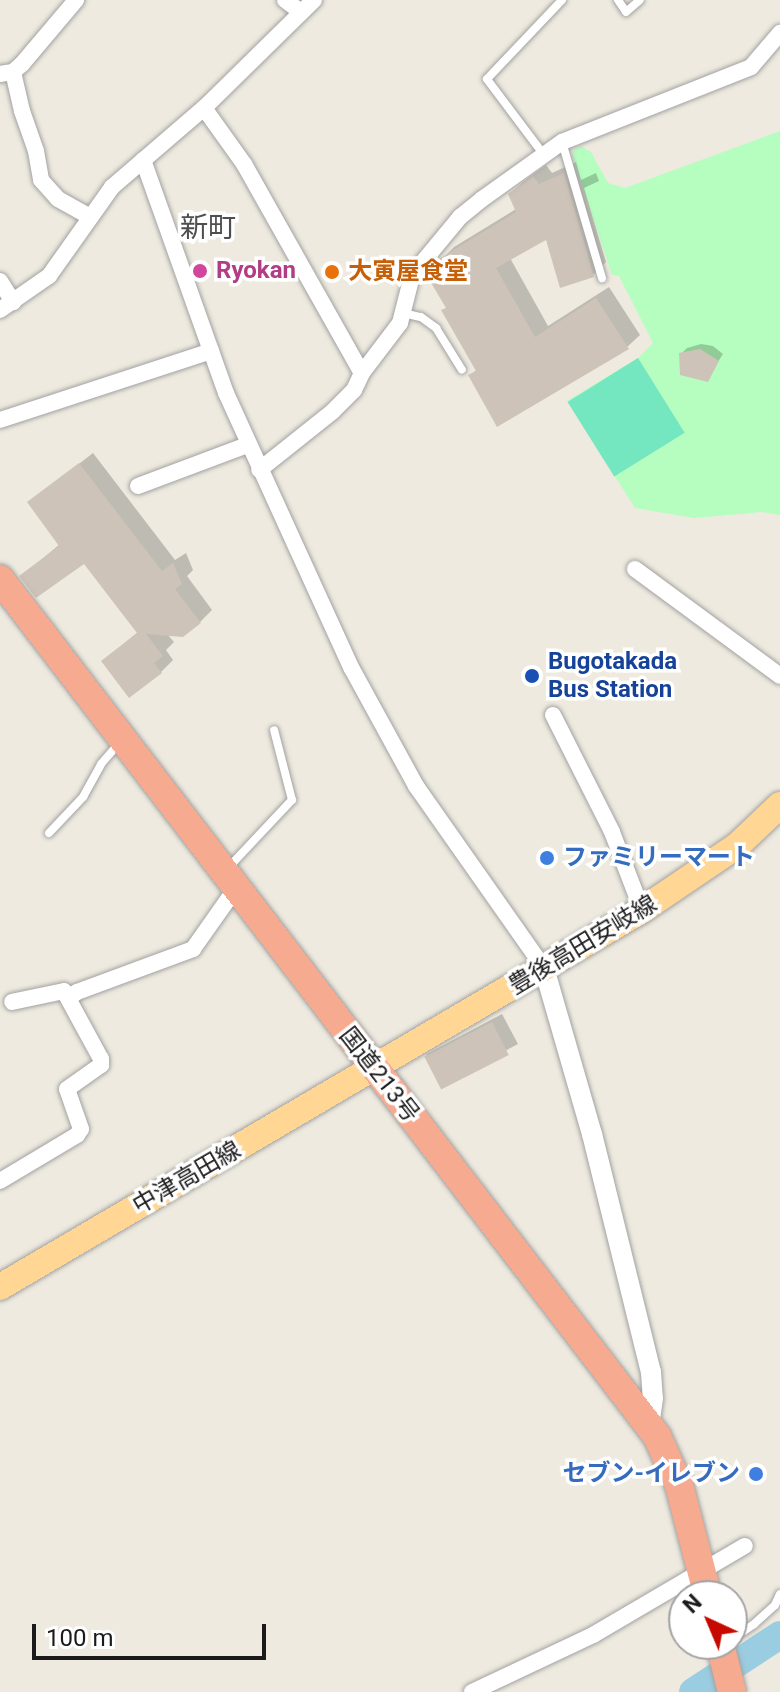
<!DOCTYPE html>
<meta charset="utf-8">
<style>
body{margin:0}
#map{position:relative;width:780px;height:1692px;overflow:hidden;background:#eeeadf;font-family:Roboto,"Noto Sans JP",sans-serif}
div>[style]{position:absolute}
.park>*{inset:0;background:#b5febf}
.pitch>*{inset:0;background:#74e6c0;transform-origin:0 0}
.shadow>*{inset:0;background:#0003;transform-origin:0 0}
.river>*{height:28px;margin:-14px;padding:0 14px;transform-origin:14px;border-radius:14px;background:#9acde1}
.building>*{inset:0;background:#cec3b8;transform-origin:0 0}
.roads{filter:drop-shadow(0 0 2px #a2a2a2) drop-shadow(0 0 2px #a2a2a2)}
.service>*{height:8px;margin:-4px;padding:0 4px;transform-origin:4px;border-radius:4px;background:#fff}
.minor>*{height:16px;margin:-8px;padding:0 8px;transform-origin:8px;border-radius:8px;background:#fff}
.tertiary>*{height:20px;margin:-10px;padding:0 10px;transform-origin:10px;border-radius:10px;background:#fff}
.primary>*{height:26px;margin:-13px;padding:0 13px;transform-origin:13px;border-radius:13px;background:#ffd693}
.trunk>*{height:28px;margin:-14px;padding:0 14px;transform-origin:14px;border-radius:14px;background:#f6aa90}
.dots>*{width:22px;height:22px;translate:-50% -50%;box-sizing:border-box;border:4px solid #fff;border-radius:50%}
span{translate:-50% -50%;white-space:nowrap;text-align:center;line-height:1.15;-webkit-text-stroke:7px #fff;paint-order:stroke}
.hotel-label{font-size:24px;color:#b23c85;font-weight:700}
.left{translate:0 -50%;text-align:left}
.food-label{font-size:24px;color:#c56008;font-weight:700}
.transit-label{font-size:24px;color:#164399;font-weight:700}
.shop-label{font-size:24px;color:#366cbe;font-weight:700}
.right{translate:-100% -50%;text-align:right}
.street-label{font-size:24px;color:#1b1b1b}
.quarter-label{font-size:28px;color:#4e4e4e}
.north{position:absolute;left:668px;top:1580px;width:80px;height:80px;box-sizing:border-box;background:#fff;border:2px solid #a4a4a4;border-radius:50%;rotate:316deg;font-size:22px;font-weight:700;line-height:32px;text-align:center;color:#1b1b1b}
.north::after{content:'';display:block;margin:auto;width:28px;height:36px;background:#c60a00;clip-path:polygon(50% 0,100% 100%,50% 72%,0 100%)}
.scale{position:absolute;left:32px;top:1624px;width:234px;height:36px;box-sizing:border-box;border:4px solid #1b1b1b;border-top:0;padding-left:10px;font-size:24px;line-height:28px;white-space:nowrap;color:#1b1b1b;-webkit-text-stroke:6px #fff;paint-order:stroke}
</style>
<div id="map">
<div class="park">
<i style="clip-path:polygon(780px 131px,780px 515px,762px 512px,694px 518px,635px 508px,567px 401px,638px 358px,653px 343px,619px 276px,612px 275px,572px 155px,575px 148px,581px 146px,591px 152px,608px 183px,625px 188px)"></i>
</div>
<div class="pitch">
<i style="left:638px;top:358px;width:88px;height:83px;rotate:58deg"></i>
</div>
<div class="shadow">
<i style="clip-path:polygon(576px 162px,581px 180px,596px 173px,599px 181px,584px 188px,606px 262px,593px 275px,547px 237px,510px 258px,548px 326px,609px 287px,640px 335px,627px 347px,470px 376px,477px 369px,448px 307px,441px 260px,454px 247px,516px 209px,510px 194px,523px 182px,546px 165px,552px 173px)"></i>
<i style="clip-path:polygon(701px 344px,713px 346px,723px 354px,707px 379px,681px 354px,687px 348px)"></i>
<i style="clip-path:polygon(93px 453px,175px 560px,186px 553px,193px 570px,187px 576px,212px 610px,200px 622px,167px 634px,174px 642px,166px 650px,173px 660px,161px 672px,103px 661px,138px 632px,84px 561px,22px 576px,60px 544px,29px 503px)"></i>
<i style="left:502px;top:1014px;width:34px;height:86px;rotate:62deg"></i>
</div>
<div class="river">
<i style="left:693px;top:1692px;width:104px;rotate:-33.2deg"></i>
</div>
<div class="building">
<i style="clip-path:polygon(564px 173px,594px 277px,560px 288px,546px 240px,496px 268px,535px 337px,596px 298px,629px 349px,497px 427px,468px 375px,476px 371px,441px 310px,446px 308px,427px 276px,439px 259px,516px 212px,508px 194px,533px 176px,539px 184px)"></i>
<i style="clip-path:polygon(700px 349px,719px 361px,708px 382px,680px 375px,679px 353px)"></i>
<i style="clip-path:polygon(79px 463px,162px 571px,173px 563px,182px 584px,175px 589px,201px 623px,183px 637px,146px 634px,163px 656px,154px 663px,162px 673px,129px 698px,101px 661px,137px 633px,84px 564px,36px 598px,19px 576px,59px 546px,27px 502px)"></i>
<i style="left:492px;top:1022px;width:37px;height:76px;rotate:63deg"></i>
</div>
<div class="roads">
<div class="service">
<i style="left:618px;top:0;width:14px;rotate:56deg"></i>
<i style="left:626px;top:12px;width:18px;rotate:-41deg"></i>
<i style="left:562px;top:142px;width:142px;rotate:73.6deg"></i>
<i style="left:544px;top:155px;width:95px;rotate:-126.9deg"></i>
<i style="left:487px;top:79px;width:109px;rotate:-46.5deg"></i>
<i style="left:403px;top:313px;width:18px;rotate:13deg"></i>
<i style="left:421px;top:317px;width:19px;rotate:36deg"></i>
<i style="left:436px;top:328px;width:49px;rotate:58.2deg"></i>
<i style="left:49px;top:833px;width:50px;rotate:-46.6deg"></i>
<i style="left:83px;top:797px;width:38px;rotate:-61deg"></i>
<i style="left:101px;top:764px;width:28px;rotate:-49deg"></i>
<i style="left:227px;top:869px;width:95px;rotate:-46.7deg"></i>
<i style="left:292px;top:800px;width:72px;rotate:-104.4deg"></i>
<i style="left:732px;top:1639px;width:27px;rotate:-34deg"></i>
<i style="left:754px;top:1624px;width:28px;rotate:-42deg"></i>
<i style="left:775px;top:1605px;width:12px;rotate:-66deg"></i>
</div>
<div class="minor">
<i style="left:285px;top:0;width:20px;rotate:37deg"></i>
<i style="left:13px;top:72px;width:40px;rotate:77deg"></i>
<i style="left:22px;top:111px;width:42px;rotate:70.7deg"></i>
<i style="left:36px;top:151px;width:29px;rotate:80deg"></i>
<i style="left:41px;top:180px;width:25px;rotate:48deg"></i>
<i style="left:58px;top:199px;width:37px;rotate:29deg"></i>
<i style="left:0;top:74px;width:13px;rotate:-9deg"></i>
<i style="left:13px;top:72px;width:12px;rotate:-42deg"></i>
<i style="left:22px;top:64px;width:84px;rotate:-49.8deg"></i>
<i style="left:204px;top:108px;width:69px;rotate:54.5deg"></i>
<i style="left:244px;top:164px;width:240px;rotate:60.6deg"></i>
<i style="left:362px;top:373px;width:19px;rotate:115deg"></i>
<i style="left:354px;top:390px;width:31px;rotate:135deg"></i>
<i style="left:332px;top:412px;width:93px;rotate:141.5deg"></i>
<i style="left:143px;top:160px;width:247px;rotate:70.4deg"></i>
<i style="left:226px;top:393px;width:303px;rotate:65.5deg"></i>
<i style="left:352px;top:669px;width:133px;rotate:61.3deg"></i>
<i style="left:416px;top:786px;width:223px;rotate:54.9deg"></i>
<i style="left:0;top:281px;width:25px;rotate:58deg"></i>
<i style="left:0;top:310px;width:60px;rotate:-34.8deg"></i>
<i style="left:49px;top:276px;width:109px;rotate:-54.7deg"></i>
<i style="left:112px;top:187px;width:121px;rotate:-40.7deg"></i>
<i style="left:204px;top:108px;width:154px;rotate:-44.5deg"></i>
<i style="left:362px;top:373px;width:63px;rotate:-52.8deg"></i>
<i style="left:400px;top:323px;width:44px;rotate:-75.7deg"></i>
<i style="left:411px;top:280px;width:20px;rotate:-57deg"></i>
<i style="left:422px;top:263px;width:60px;rotate:-50.4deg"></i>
<i style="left:460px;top:217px;width:28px;rotate:-39deg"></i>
<i style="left:482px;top:199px;width:98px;rotate:-35.5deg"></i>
<i style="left:562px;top:142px;width:203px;rotate:-21.6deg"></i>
<i style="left:751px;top:67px;width:45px;rotate:-49.5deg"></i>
<i style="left:0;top:420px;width:222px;rotate:-18.1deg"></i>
<i style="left:138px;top:486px;width:116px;rotate:-20.6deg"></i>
<i style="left:635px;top:569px;width:180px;rotate:36.4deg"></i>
<i style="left:553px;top:715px;width:131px;rotate:63.2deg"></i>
<i style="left:612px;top:832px;width:84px;rotate:69deg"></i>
<i style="left:69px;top:998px;width:10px;rotate:-37deg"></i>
<i style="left:77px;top:992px;width:124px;rotate:-20.3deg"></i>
<i style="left:193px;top:949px;width:75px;rotate:-54.8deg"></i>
<i style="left:0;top:1181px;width:90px;rotate:-30.9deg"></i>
<i style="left:77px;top:1135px;width:7px;rotate:-56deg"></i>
<i style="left:81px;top:1129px;width:42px;rotate:-109.3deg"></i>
<i style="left:67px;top:1089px;width:42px;rotate:-35.2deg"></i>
<i style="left:101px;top:1065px;width:6px;rotate:-90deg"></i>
<i style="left:101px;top:1059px;width:77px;rotate:-118.6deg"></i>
<i style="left:64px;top:991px;width:53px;rotate:168.1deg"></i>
<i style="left:472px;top:1692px;width:134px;rotate:-25.2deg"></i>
<i style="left:593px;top:1635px;width:176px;rotate:-30.4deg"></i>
</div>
<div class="tertiary">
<i style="left:544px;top:968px;width:173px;rotate:73.9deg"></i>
<i style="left:592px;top:1134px;width:245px;rotate:76.1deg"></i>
<i style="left:651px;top:1372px;width:26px;rotate:86deg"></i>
<i style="left:653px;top:1398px;width:29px;rotate:98deg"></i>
</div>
<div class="primary">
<i style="left:0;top:1287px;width:745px;rotate:-30.42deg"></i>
<i style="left:642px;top:910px;width:116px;rotate:-34.1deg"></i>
<i style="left:738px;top:845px;width:58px;rotate:-43.6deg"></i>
</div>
<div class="trunk">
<i style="left:0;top:579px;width:1080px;rotate:52.53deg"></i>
<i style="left:657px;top:1436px;width:54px;rotate:65.8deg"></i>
<i style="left:679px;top:1485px;width:115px;rotate:75.4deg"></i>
<i style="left:720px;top:1644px;width:49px;rotate:76deg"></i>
</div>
</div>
<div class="dots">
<i style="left:200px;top:271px;background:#d1479c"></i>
<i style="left:332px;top:272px;background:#e8710a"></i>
<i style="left:532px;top:676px;background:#1a4fb4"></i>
<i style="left:547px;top:858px;background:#3f7fe0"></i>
<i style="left:756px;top:1474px;background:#3f7fe0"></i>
</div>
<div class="hotel-label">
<span class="left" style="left:216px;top:271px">Ryokan</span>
</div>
<div class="food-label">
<span class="left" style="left:348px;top:272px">大寅屋食堂</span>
</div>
<div class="transit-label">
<span class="left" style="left:548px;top:676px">Bugotakada<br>Bus Station</span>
</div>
<div class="shop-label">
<span class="left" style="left:563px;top:858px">ファミリーマート</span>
<span class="right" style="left:740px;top:1474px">セブン-イレブン</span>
</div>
<div class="street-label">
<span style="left:583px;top:945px;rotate:-31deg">豊後高田安岐線</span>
<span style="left:379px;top:1075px;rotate:52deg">国道213号</span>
<span style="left:187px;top:1178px;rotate:-30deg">中津高田線</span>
</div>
<div class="quarter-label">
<span style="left:208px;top:228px">新町</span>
</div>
<div class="north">N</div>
<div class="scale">100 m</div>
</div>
